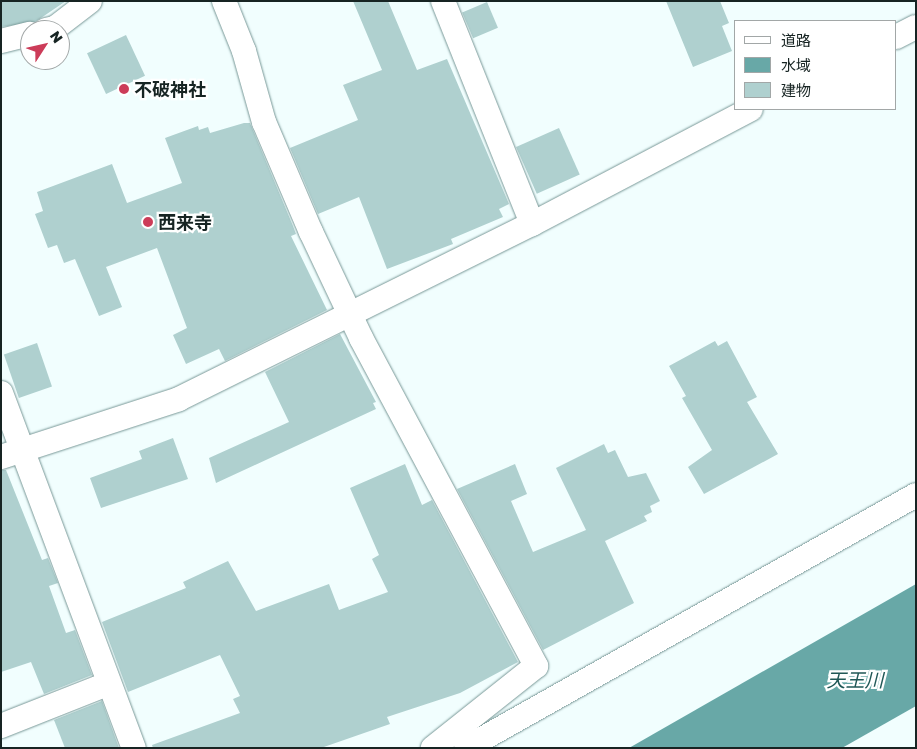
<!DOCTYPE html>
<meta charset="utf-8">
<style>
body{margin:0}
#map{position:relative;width:917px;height:749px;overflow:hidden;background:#f1fefe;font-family:"Golos Text","Noto Sans JP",sans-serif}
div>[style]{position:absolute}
.water>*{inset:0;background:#68a8a7}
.building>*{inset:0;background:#afd0cf;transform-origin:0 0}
.roads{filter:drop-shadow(0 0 1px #789897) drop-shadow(0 0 1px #789897)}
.minor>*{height:24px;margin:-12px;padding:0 12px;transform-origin:12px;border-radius:12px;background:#fff}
.dots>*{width:14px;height:14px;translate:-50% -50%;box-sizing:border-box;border:2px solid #fff;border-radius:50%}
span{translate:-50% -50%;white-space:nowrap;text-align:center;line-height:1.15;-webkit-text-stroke:4.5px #fff;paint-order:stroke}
.poi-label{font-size:18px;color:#172423;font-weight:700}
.left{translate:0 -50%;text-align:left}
.water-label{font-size:19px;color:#215857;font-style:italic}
.frame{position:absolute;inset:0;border:2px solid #172423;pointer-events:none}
.legend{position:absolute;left:734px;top:20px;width:162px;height:90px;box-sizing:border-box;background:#fff;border:1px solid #a2a7a7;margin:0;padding:6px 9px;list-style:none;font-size:15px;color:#172423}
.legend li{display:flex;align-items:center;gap:10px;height:25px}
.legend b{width:25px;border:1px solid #a2a7a7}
.north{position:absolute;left:20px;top:20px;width:50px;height:50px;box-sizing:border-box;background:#fff;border:1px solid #a2a7a7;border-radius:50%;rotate:55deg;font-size:14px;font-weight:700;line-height:20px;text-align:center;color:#172423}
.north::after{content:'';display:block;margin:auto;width:18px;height:22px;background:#cc3c59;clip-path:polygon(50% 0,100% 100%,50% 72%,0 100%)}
</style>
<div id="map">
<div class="water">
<i style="clip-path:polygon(916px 584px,916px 706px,842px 748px,629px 748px)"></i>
</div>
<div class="building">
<i style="clip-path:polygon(1px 1px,66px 1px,35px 22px,1px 27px)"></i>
<i style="clip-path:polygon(353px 1px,388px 1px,417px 70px,447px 59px,509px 204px,499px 209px,503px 217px,451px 239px,453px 244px,387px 269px,359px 197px,318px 214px,290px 148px,358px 120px,343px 85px,382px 70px)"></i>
<i style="clip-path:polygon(666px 1px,720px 1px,729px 23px,722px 26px,732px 51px,693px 67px)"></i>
<i style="left:487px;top:2px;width:28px;height:27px;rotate:67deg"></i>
<i style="left:126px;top:35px;width:45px;height:43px;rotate:65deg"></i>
<i style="clip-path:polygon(244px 123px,250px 123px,293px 226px,296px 234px,291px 236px,327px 310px,225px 361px,219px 349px,186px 364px,173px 335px,187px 328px,157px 248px,106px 267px,122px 307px,99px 316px,75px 259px,64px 263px,57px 245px,48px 248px,35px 214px,43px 211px,37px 192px,112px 164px,127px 203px,182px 183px,165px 138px,198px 126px,199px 130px,208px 127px,210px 133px)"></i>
<i style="left:559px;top:128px;width:51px;height:47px;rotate:66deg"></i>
<i style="clip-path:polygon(340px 334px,376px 402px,373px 403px,376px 409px,216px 483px,209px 458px,289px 422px,265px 372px)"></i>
<i style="clip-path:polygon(715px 341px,718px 346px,727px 341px,757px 397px,747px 402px,778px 454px,704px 494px,688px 467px,712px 450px,682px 398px,686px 396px,669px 366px)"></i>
<i style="left:37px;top:343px;width:46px;height:35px;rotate:71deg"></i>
<i style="clip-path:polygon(173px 438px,188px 479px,101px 508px,90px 478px,142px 459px,139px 451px)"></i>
<i style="clip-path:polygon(604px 444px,608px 453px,615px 450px,628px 477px,646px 473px,660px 501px,650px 506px,652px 512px,644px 516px,647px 521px,605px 541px,634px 603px,543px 650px,457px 489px,515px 464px,527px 494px,511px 501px,533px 552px,586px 530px,556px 468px)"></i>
<i style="clip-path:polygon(405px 464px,422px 505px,432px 500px,518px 662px,460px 693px,387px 717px,390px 724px,321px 748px,153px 748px,152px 745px,240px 713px,233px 699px,240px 696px,220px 655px,128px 692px,102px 622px,186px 588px,183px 582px,228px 561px,256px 611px,329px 584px,339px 610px,388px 592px,372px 559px,379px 555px,350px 488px)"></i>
<i style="clip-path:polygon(1px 470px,6px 470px,42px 560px,48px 558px,58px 583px,49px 586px,66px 633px,75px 630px,92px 675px,44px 694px,31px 662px,1px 672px)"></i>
<i style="clip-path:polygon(102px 701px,119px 748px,65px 748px,54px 720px)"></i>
</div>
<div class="roads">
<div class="minor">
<i style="left:224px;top:1px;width:54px;rotate:68.2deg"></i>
<i style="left:244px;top:51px;width:74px;rotate:74.3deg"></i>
<i style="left:264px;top:122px;width:120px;rotate:66.9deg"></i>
<i style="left:311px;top:232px;width:117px;rotate:64.7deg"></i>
<i style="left:361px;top:338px;width:372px;rotate:61.9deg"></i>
<i style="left:536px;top:666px;width:132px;rotate:141.5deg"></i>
<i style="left:443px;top:1px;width:240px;rotate:68.2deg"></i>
<i style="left:46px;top:30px;width:9px;rotate:-13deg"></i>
<i style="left:55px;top:28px;width:44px;rotate:-37.6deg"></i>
<i style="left:896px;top:37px;width:22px;rotate:-27deg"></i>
<i style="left:1px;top:41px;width:30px;rotate:-14deg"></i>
<i style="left:1px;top:393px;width:379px;rotate:69.5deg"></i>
<i style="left:1px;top:457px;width:187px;rotate:-18deg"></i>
<i style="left:179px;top:399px;width:394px;rotate:-26.4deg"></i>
<i style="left:532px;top:224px;width:247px;rotate:-27.7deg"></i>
<i style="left:1px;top:726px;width:114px;rotate:-21.6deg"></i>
<i style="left:466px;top:748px;width:516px;rotate:-29.35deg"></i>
</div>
</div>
<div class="dots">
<i style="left:124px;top:89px;background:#cc3c59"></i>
<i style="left:148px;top:222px;background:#cc3c59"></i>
</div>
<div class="poi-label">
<span class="left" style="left:134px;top:89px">不破神社</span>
<span class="left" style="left:158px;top:222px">西来寺</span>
</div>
<div class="water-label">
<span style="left:855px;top:680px">天王川</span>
</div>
<div class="frame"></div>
<ul class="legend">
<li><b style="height:6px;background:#fff"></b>道路</li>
<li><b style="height:14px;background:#68a8a7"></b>水域</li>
<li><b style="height:14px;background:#afd0cf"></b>建物</li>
</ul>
<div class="north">N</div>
</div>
